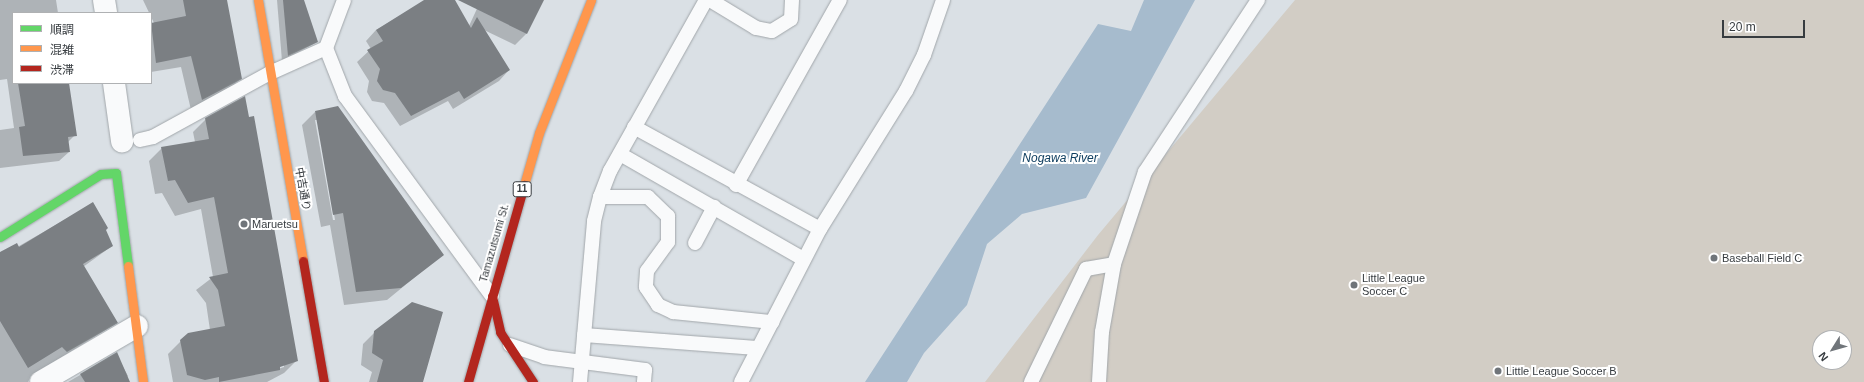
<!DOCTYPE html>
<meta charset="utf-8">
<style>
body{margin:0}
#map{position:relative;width:1864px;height:382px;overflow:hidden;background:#dae0e5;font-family:Arial,"Noto Sans JP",sans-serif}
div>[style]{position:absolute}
.green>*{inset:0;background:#d2cdc5}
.water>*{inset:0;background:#a6bbcd}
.shadow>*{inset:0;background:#0003}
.building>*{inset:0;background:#7b7f83}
.roads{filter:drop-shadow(0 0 1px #a1a6aa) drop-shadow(0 0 1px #a1a6aa)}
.lane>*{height:14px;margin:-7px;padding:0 7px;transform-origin:7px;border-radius:7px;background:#f9fafb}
.street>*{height:22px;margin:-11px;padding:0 11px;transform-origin:11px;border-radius:11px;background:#f9fafb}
.fast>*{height:9px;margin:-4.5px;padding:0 4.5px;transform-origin:4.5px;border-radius:4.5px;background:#63d668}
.slow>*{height:9px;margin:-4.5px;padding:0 4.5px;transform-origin:4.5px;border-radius:4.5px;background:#ff974d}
.jam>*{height:9px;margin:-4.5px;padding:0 4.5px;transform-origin:4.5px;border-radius:4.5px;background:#b3261e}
.dots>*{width:11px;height:11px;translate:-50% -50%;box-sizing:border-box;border:2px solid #fff;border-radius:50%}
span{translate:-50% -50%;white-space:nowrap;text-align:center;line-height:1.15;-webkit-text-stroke:4px #fff;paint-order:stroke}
.shield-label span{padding:1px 3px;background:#fff;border:1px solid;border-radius:3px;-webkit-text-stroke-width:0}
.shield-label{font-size:10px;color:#373c40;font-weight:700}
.street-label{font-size:11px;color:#373c40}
.poi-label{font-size:11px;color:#373c40}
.left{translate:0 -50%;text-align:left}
.water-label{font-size:12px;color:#103f60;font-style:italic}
.legend{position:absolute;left:12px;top:12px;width:140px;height:72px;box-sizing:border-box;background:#fff;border:1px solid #afb1b3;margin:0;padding:5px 7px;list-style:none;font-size:12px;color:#373c40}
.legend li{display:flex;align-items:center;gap:8px;height:20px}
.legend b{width:20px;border:1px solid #afb1b3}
.north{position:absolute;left:1812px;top:330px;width:40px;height:40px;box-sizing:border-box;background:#fff;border:1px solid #afb1b3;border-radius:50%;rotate:233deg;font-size:11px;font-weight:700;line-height:16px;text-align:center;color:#373c40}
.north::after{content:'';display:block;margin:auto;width:14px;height:18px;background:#70757a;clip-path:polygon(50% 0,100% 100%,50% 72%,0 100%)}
.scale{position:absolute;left:1722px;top:20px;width:83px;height:18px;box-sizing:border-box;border:2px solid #373c40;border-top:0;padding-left:5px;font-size:12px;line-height:14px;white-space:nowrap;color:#373c40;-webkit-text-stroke:3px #fff;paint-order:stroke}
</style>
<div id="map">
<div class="green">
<i style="clip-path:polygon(evenodd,1295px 0,1864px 0,1864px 382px,985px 382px,1098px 235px,1295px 0,1820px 338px,1844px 338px,1844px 362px,1820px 362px,1820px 338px)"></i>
</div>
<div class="water">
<i style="clip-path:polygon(1144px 0,1195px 0,1086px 198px,1022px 214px,987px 244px,967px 305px,924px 353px,907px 382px,865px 382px,1098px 24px,1131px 31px)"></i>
</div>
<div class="shadow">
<i style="clip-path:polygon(0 0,56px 0,58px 13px,13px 13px,13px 83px,68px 83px,75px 135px,67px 143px,69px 152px,59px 161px,0 168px,0 130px,14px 128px,7px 79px,0 80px)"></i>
<i style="clip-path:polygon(143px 0,226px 0,241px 78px,230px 89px,191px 110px,181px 67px,151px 72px,151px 24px,154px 23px)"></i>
<i style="clip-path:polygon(277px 0,303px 0,317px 42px,282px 61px)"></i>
<i style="clip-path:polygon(426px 0,452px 0,469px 26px,481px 0,543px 0,526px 34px,515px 45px,484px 30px,509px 70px,499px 81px,453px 109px,448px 101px,400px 126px,384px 103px,372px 101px,367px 92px,369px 81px,357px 62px,371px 49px,366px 41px,376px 30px)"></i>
<i style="clip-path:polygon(evenodd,315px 112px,442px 255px,387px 300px,344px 305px,330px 225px,321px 227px,302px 125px,315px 112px,315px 120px,318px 120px,335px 220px,333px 220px,315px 120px)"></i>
<i style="clip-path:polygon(evenodd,206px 119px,297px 360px,284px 373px,267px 382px,173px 382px,168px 354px,188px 334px,210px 330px,206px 303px,196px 290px,213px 277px,201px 209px,175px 216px,162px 193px,155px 194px,149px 161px,162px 148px,195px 142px,193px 132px,206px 119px,284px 364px,284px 367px,275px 370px,284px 364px)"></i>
<i style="clip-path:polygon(92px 204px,112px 246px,83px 267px,117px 323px,31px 376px,28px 382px,0 382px,0 257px)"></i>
<i style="clip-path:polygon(375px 332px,422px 382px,369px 382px,372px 372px,361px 365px,363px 344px)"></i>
<i style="clip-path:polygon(116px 354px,128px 376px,122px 382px,68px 382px)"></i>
</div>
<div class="building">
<i style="clip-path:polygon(183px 0,227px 0,242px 79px,202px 100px,191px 56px,156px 63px,151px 23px,186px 16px)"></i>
<i style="clip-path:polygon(283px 0,304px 0,318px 42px,288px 56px)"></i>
<i style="clip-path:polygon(424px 0,455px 0,471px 28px,477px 17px,510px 70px,464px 99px,459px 91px,411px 116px,395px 93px,383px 90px,377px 81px,380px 69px,367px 50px,383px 41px,376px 30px)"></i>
<i style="clip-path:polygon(458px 0,544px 0,527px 34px)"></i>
<i style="clip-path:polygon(18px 83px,69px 83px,77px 136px,68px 137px,70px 152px,23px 156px,19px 127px,25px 126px)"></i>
<i style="clip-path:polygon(245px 96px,249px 117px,254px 116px,298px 361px,280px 367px,280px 370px,219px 382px,219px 377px,205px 380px,187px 375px,180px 340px,188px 333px,225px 326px,218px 290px,209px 277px,228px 273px,214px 197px,188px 203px,175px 180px,168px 181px,161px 147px,209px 139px,205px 118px)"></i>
<i style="clip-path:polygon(338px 106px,444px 255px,401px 288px,356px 292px,343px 213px,333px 215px,315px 111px)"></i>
<i style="clip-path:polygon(93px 202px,108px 228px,106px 230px,113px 246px,83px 264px,118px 323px,67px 352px,62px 347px,28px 368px,0 321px,0 252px,17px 243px,19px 247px)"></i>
<i style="clip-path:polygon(412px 302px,443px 312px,423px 382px,377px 382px,383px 360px,372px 353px,374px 331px)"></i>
<i style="clip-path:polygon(117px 352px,130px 382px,85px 382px,80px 374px)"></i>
</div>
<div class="roads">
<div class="lane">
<i style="left:710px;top:0;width:54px;rotate:31.3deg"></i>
<i style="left:756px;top:28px;width:16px;rotate:11deg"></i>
<i style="left:772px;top:31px;width:22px;rotate:-32deg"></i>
<i style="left:791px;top:19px;width:19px;rotate:-87deg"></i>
<i style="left:326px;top:48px;width:51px;rotate:-69.4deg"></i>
<i style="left:634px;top:127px;width:212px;rotate:28.7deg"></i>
<i style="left:140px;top:140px;width:13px;rotate:-13deg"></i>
<i style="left:153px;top:137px;width:133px;rotate:-28.7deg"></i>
<i style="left:270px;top:73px;width:61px;rotate:-24.1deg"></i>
<i style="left:326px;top:48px;width:52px;rotate:68.4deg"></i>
<i style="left:345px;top:96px;width:248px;rotate:53.7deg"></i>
<i style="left:620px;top:154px;width:211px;rotate:29.8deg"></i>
<i style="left:736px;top:185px;width:212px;rotate:-60.7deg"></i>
<i style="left:600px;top:197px;width:48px"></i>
<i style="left:648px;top:197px;width:28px;rotate:44deg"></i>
<i style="left:668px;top:216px;width:26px;rotate:90deg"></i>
<i style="left:668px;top:242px;width:36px;rotate:126deg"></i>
<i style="left:647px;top:271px;width:16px;rotate:94deg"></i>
<i style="left:646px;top:287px;width:22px;rotate:56deg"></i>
<i style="left:658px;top:305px;width:17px;rotate:25deg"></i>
<i style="left:673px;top:312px;width:100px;rotate:5.8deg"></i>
<i style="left:695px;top:243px;width:41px;rotate:-62.2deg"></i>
<i style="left:584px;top:335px;width:173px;rotate:4.3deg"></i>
<i style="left:510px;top:345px;width:36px;rotate:19deg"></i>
<i style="left:544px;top:357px;width:102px;rotate:7.3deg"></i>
<i style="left:645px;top:370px;width:12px;rotate:95deg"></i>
<i style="left:580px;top:382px;width:162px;rotate:-85deg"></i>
<i style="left:594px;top:221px;width:25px;rotate:-76deg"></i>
<i style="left:600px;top:197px;width:28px;rotate:-69deg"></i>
<i style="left:610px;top:171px;width:196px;rotate:-60.7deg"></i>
<i style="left:741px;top:382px;width:172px;rotate:-62.7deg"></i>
<i style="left:820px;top:229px;width:163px;rotate:-58.1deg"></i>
<i style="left:906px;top:91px;width:40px;rotate:-63.4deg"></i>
<i style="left:924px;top:55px;width:58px;rotate:-70.9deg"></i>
<i style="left:1031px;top:382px;width:126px;rotate:-64deg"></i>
<i style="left:1086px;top:269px;width:28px;rotate:-10deg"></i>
<i style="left:1099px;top:382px;width:50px;rotate:-86.6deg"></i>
<i style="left:1102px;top:332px;width:69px;rotate:-80deg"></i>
<i style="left:1114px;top:264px;width:97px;rotate:-71.4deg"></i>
<i style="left:1145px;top:172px;width:206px;rotate:-56.7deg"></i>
</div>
<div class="street">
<i style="left:104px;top:0;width:13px;rotate:81deg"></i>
<i style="left:114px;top:83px;width:59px;rotate:82.1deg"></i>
<i style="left:41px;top:382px;width:111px;rotate:-30.3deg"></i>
</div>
<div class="fast">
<i style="left:0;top:237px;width:119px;rotate:-32deg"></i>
<i style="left:101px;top:174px;width:15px;rotate:-4deg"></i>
<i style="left:116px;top:173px;width:94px;rotate:82.6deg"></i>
</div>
<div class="slow">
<i style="left:258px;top:0;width:265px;rotate:80.2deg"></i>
<i style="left:524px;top:185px;width:54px;rotate:-73.9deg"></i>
<i style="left:539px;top:133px;width:143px;rotate:-68.6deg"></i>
<i style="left:128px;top:266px;width:117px;rotate:82.6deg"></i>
</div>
<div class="jam">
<i style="left:303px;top:261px;width:123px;rotate:80.2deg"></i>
<i style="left:492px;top:296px;width:37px;rotate:77deg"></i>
<i style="left:500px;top:332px;width:60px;rotate:56.6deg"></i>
<i style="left:468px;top:382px;width:205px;rotate:-74.1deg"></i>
</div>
</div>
<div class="dots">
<i style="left:244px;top:224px;background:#70757a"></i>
<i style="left:1714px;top:258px;background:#70757a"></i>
<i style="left:1354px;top:285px;background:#70757a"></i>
<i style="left:1498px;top:371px;background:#70757a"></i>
</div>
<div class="shield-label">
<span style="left:522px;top:189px">11</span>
</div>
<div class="street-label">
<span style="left:303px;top:189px;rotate:80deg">中吉通り</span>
<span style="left:494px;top:243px;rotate:-74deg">Tamazutsumi St.</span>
</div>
<div class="poi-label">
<span class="left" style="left:252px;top:224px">Maruetsu</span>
<span class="left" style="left:1722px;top:258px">Baseball Field C</span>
<span class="left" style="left:1362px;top:285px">Little League<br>Soccer C</span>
<span class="left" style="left:1506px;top:371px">Little League Soccer B</span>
</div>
<div class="water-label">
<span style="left:1060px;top:159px">Nogawa River</span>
</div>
<ul class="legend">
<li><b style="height:5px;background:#63d668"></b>順調</li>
<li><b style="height:5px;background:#ff974d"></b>混雑</li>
<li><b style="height:5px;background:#b3261e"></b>渋滞</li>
</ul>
<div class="north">N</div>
<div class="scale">20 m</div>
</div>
